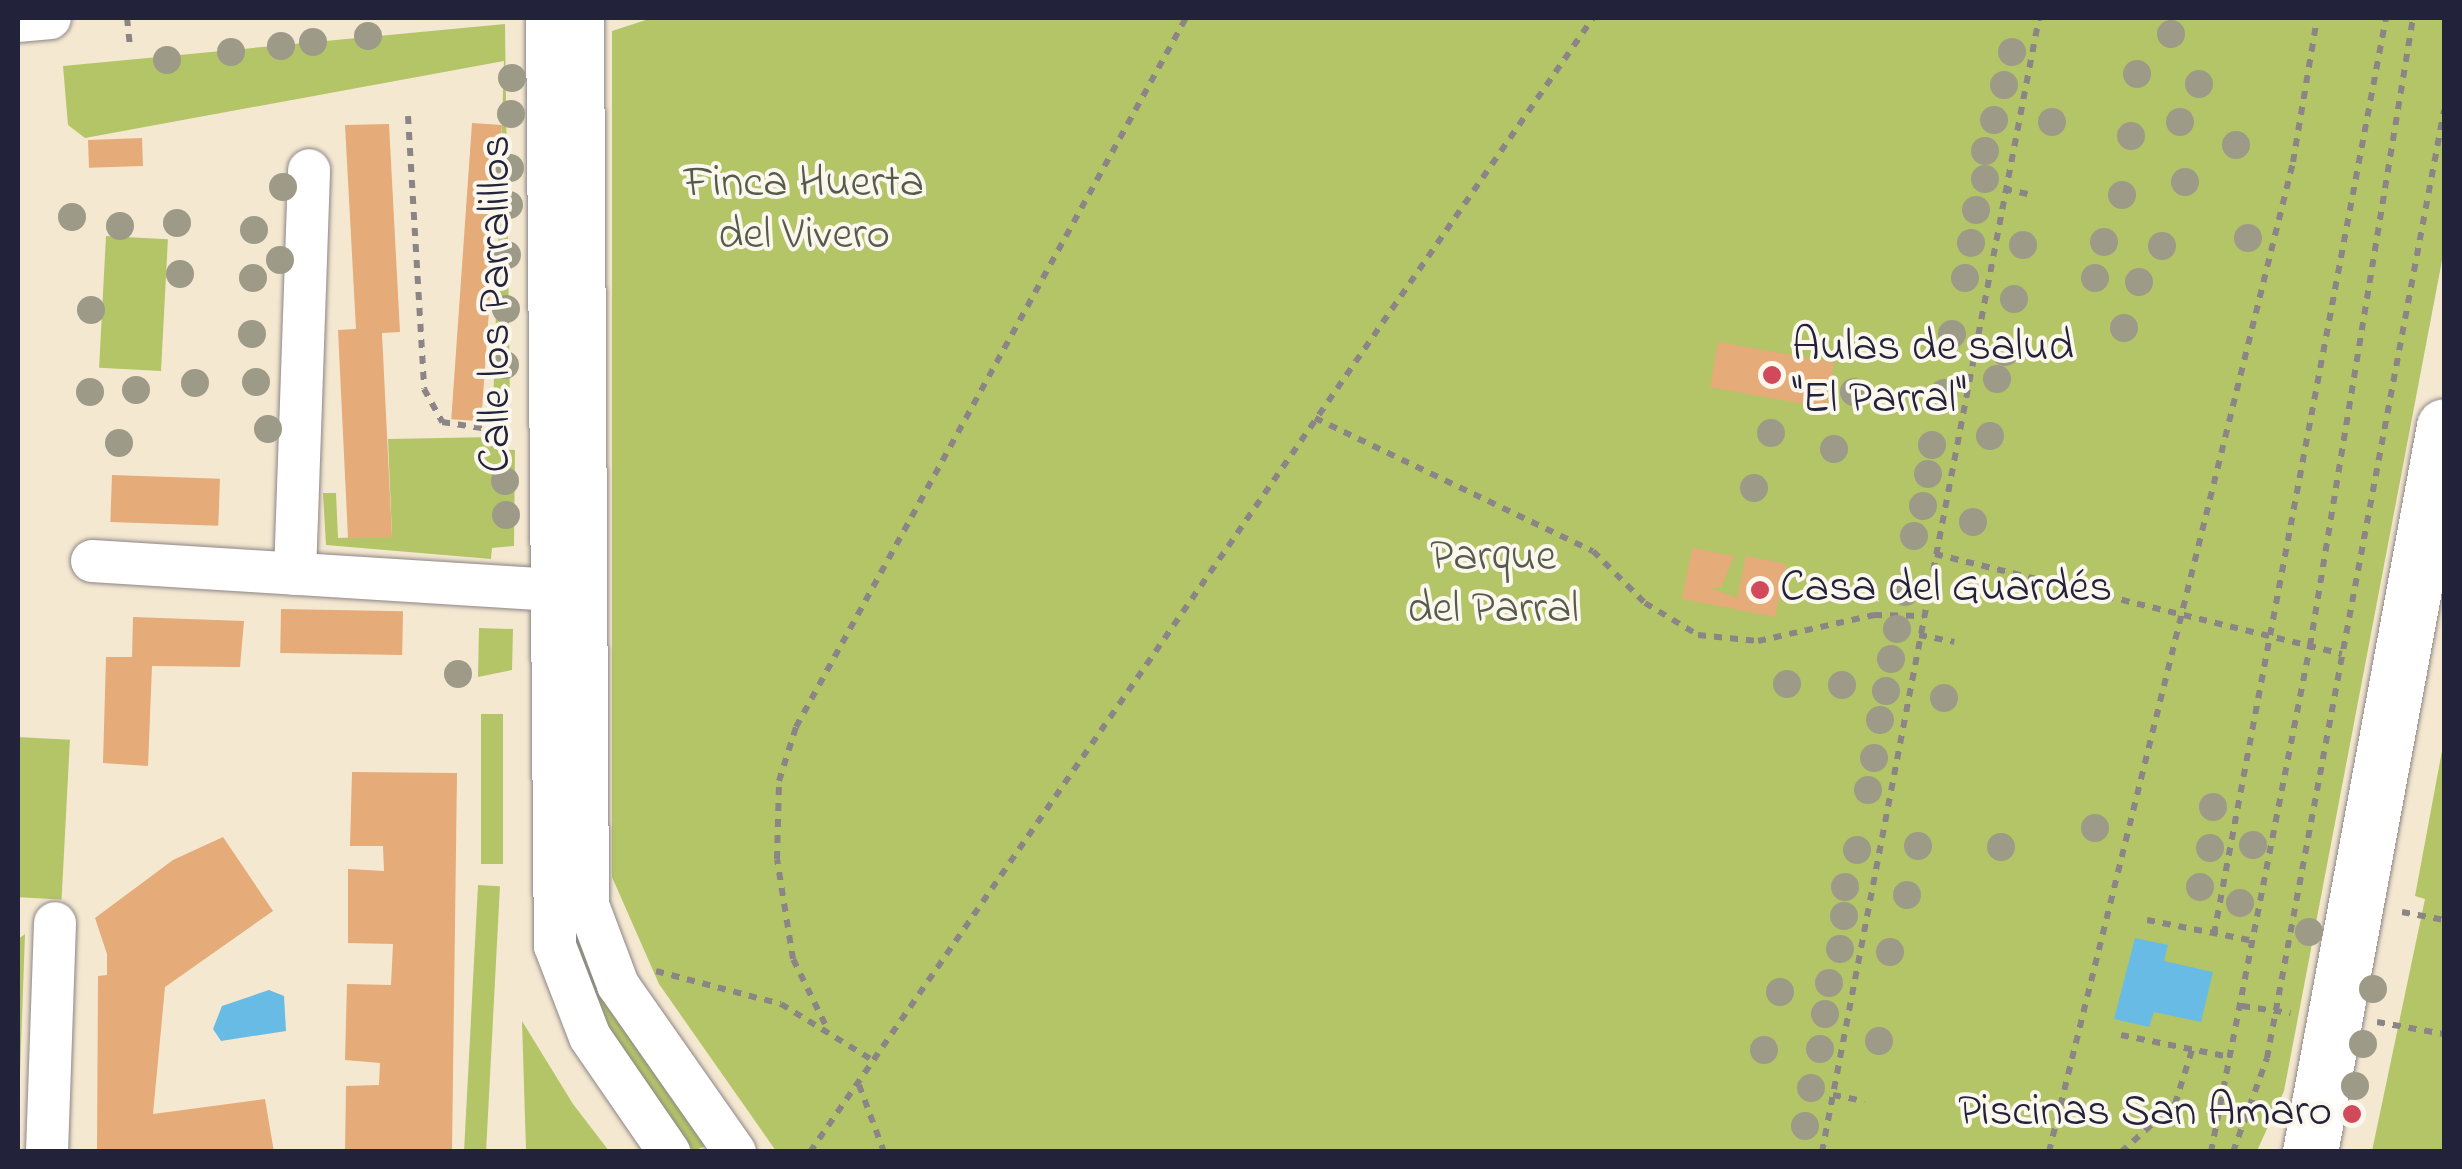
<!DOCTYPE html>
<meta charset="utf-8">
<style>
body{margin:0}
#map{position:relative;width:2462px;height:1169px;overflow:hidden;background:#f5e8d1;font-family:"Indie Flower",sans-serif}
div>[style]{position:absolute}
.green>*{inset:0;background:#b4c568;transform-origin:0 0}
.water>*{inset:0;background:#68bbe4}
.building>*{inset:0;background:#e5ab79;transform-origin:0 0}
.path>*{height:6px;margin-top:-3px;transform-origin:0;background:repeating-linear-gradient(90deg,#8c8586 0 8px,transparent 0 16px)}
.roads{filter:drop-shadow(0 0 2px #8c8586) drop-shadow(0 0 2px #8c8586)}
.minor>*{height:42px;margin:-21px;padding:0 21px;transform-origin:21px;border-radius:21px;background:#fff}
.highway>*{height:55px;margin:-27.5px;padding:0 27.5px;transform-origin:27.5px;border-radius:27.5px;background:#fff}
.trees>*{width:28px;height:28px;margin:-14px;border-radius:50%;background:#9d9a87}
.dots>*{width:28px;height:28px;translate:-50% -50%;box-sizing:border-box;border:5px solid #fbf7ec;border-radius:50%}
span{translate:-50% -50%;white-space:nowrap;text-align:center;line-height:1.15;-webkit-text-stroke:8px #fbf7ec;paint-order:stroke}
.park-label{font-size:45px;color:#555b4b}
.street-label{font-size:45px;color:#22223b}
.poi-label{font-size:45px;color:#22223b}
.left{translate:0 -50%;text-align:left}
.right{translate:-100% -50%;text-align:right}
.frame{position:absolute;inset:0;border:20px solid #22223b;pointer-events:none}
</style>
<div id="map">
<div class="green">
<i style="clip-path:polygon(652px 18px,2444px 18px,2444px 250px,2284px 1091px,2257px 1151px,776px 1151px,659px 984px,612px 877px,612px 31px)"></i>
<i style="clip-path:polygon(505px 24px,510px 402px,493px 407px,504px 61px,85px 138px,68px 125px,63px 66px)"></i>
<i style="left:106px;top:236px;width:62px;height:132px;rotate:3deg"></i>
<i style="clip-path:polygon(494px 437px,494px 449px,515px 450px,514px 546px,492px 548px,491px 559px,326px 545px,323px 493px,336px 493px,338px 538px,392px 536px,388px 439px)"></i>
<i style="clip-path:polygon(479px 628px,513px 629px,512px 670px,478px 677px)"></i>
<i style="left:481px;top:714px;width:22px;height:150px"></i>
<i style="left:18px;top:737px;width:52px;height:160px;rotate:3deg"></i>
<i style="clip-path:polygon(2444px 740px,2444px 1151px,2372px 1151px,2425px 899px,2415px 896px)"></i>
<i style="clip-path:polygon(572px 824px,705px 1146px,694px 1151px,630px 1078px,571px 963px)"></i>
<i style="left:478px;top:885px;width:22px;height:266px;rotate:3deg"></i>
<i style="clip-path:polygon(25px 934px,18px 1132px,18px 939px)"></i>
<i style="clip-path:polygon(522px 1021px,573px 1104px,609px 1151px,526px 1151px)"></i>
</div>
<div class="water">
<i style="clip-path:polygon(2135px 938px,2168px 945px,2164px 961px,2213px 972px,2201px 1022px,2154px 1012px,2149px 1027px,2114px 1019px)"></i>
<i style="clip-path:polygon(269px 990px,284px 996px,286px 1031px,221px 1041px,213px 1029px,222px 1006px)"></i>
</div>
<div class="building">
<i style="left:472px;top:123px;width:30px;height:297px;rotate:4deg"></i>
<i style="clip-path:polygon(389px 124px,400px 332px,382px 333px,392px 537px,348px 538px,338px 330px,356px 329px,345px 125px)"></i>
<i style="left:142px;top:138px;width:28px;height:54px;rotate:88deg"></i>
<i style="left:1718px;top:342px;width:118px;height:46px;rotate:10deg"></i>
<i style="left:112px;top:475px;width:108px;height:47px;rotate:2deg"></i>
<i style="clip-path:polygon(1692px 548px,1734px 556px,1721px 588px,1711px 588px,1737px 598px,1746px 556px,1786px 564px,1775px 617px,1682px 599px)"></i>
<i style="left:281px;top:609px;width:122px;height:44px;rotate:1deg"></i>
<i style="clip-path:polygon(133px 617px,244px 621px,240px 667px,152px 666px,148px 766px,103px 763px,106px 657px,132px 657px)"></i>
<i style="clip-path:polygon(352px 772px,457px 773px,452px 1152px,345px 1152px,346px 1086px,379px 1085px,380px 1063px,345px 1060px,347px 984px,391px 985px,393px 944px,348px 943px,348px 869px,384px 871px,383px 846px,350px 846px)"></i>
<i style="clip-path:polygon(223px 837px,273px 911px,165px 987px,153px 1114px,265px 1099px,274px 1152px,97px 1152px,98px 976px,107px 975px,107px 954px,95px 918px,173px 860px)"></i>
</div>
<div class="path">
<i style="left:127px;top:18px;width:31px;rotate:84deg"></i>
<i style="left:408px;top:116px;width:273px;rotate:86.6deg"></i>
<i style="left:424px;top:389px;width:38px;rotate:61deg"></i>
<i style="left:442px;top:422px;width:53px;rotate:8.7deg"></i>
<i style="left:2004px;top:189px;width:29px;rotate:12deg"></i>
<i style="left:1315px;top:418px;width:308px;rotate:25.6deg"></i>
<i style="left:1593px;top:551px;width:74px;rotate:45deg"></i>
<i style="left:1645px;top:603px;width:62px;rotate:31.1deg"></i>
<i style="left:1698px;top:635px;width:60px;rotate:5.7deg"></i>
<i style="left:1758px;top:641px;width:119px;rotate:-12.6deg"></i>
<i style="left:1874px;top:615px;width:49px;rotate:1.2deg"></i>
<i style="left:1935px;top:554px;width:419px;rotate:13.8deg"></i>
<i style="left:1919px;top:635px;width:36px;rotate:11deg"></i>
<i style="left:2402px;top:912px;width:43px;rotate:10.8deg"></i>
<i style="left:2147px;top:920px;width:109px;rotate:11.1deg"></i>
<i style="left:2214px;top:934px;width:932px;rotate:-79.37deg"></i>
<i style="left:656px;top:971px;width:129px;rotate:14.8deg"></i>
<i style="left:781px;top:1004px;width:109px;rotate:31.5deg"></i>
<i style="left:2242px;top:1006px;width:49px;rotate:8.3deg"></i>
<i style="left:2377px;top:1022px;width:68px;rotate:10.2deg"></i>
<i style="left:825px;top:1024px;width:72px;rotate:-116.2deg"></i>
<i style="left:793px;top:959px;width:101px;rotate:-99.1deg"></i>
<i style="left:777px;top:859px;width:78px;rotate:-88.5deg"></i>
<i style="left:779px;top:781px;width:57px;rotate:-72.5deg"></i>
<i style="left:796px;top:727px;width:809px;rotate:-61.19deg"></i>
<i style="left:2121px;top:1035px;width:111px;rotate:11.4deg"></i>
<i style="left:859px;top:1085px;width:72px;rotate:69.5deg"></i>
<i style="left:1833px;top:1095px;width:32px;rotate:11deg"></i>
<i style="left:810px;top:1152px;width:1378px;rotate:-55.38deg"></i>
<i style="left:1822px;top:1152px;width:1155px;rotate:-79.17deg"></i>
<i style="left:2049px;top:1152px;width:1020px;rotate:-76.15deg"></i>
<i style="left:2293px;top:162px;width:146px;rotate:-80.5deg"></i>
<i style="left:2121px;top:1152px;width:72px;rotate:-41.6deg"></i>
<i style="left:2175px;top:1104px;width:57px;rotate:-72.5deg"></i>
<i style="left:2211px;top:1152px;width:516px;rotate:-78.93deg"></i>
<i style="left:2310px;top:646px;width:636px;rotate:-80.69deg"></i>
<i style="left:2233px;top:1152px;width:100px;rotate:-70.1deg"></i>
<i style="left:2267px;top:1058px;width:964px;rotate:-79.42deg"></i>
</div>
<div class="roads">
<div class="minor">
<i style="left:547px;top:18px;width:928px;rotate:89.51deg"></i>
<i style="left:555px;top:946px;width:97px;rotate:69deg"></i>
<i style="left:590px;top:1037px;width:140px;rotate:55.5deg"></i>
<i style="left:583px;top:18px;width:887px;rotate:89.68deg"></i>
<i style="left:588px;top:905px;width:85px;rotate:69.4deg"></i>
<i style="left:618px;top:985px;width:204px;rotate:55deg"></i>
<i style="left:18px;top:21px;width:32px;rotate:-5deg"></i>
<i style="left:92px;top:561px;width:459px;rotate:3.6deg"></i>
<i style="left:550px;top:590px;width:25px;rotate:48deg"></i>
<i style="left:295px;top:574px;width:404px;rotate:-88deg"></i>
<i style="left:47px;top:1152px;width:229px;rotate:-88deg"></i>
</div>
<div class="highway">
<i style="left:2310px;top:1152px;width:738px;rotate:-79.54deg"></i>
</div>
</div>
<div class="trees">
<i style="left:2171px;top:34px"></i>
<i style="left:368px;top:36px"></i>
<i style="left:313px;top:42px"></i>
<i style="left:281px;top:46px"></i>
<i style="left:231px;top:52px"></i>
<i style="left:2012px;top:52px"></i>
<i style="left:167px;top:60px"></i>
<i style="left:2137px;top:74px"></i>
<i style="left:512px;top:78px"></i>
<i style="left:2199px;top:84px"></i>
<i style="left:2004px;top:85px"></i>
<i style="left:511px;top:114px"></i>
<i style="left:1994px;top:120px"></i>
<i style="left:2052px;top:122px"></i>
<i style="left:2180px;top:122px"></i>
<i style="left:2131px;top:136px"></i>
<i style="left:2236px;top:145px"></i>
<i style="left:1985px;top:151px"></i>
<i style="left:510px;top:168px"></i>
<i style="left:1985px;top:179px"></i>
<i style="left:2185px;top:182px"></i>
<i style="left:283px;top:187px"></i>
<i style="left:2122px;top:195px"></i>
<i style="left:509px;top:205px"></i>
<i style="left:1976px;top:210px"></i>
<i style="left:72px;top:217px"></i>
<i style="left:177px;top:223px"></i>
<i style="left:120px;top:226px"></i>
<i style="left:254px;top:230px"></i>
<i style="left:2248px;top:238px"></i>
<i style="left:2104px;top:242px"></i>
<i style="left:1971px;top:243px"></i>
<i style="left:2023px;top:245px"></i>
<i style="left:2162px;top:246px"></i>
<i style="left:507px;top:255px"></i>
<i style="left:280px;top:260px"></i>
<i style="left:180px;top:274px"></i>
<i style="left:253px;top:278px"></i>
<i style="left:1965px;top:278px"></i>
<i style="left:2095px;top:278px"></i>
<i style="left:2139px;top:282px"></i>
<i style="left:2014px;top:299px"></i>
<i style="left:506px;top:309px"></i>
<i style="left:91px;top:310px"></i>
<i style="left:2124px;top:328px"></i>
<i style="left:252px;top:334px"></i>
<i style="left:1952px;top:334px"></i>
<i style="left:2005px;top:352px"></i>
<i style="left:505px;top:365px"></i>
<i style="left:1997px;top:379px"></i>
<i style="left:256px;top:382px"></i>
<i style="left:195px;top:383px"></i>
<i style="left:136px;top:390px"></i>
<i style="left:90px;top:392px"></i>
<i style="left:1854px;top:392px"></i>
<i style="left:1944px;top:393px"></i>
<i style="left:268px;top:429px"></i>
<i style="left:1771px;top:433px"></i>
<i style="left:1990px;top:436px"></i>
<i style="left:119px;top:443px"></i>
<i style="left:1932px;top:445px"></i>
<i style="left:1834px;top:449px"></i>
<i style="left:1928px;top:474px"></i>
<i style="left:505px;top:481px"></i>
<i style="left:1754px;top:488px"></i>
<i style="left:1923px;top:506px"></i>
<i style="left:506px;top:515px"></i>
<i style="left:1973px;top:522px"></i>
<i style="left:1914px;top:536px"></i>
<i style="left:1905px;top:592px"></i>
<i style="left:1897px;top:629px"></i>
<i style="left:1891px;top:659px"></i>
<i style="left:458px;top:674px"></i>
<i style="left:1787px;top:684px"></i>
<i style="left:1842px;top:685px"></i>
<i style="left:1886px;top:691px"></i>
<i style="left:1944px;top:698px"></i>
<i style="left:1880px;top:720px"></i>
<i style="left:1874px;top:758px"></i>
<i style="left:1868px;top:790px"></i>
<i style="left:2213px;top:807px"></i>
<i style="left:2095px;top:828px"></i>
<i style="left:2253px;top:845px"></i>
<i style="left:1918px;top:846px"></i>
<i style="left:2001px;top:847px"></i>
<i style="left:2210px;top:848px"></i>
<i style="left:1857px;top:850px"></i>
<i style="left:1845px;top:887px"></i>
<i style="left:2200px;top:887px"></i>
<i style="left:1907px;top:895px"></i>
<i style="left:2240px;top:903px"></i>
<i style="left:1844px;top:916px"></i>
<i style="left:2309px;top:932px"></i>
<i style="left:1840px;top:949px"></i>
<i style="left:1890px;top:952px"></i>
<i style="left:1829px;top:983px"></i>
<i style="left:2373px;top:989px"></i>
<i style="left:1780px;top:992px"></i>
<i style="left:1825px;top:1014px"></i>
<i style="left:1879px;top:1041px"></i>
<i style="left:2363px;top:1044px"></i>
<i style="left:1820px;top:1049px"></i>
<i style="left:1764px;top:1050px"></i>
<i style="left:2355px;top:1086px"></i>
<i style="left:1811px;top:1088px"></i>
<i style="left:1805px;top:1126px"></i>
</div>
<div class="dots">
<i style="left:1772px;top:375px;background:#d1495b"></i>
<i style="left:1760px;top:590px;background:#d1495b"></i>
<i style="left:2352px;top:1114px;background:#d1495b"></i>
</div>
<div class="park-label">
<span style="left:804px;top:211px">Finca Huerta<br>del Vivero</span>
<span style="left:1493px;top:585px">Parque<br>del Parral</span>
</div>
<div class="street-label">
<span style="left:498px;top:304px;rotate:-90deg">Calle los Parralillos</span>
</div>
<div class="poi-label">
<span class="left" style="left:1792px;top:375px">Aulas de salud<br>"El Parral"</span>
<span class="left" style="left:1780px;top:590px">Casa del Guardés</span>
<span class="right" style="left:2332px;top:1114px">Piscinas San Amaro</span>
</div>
<div class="frame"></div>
</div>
